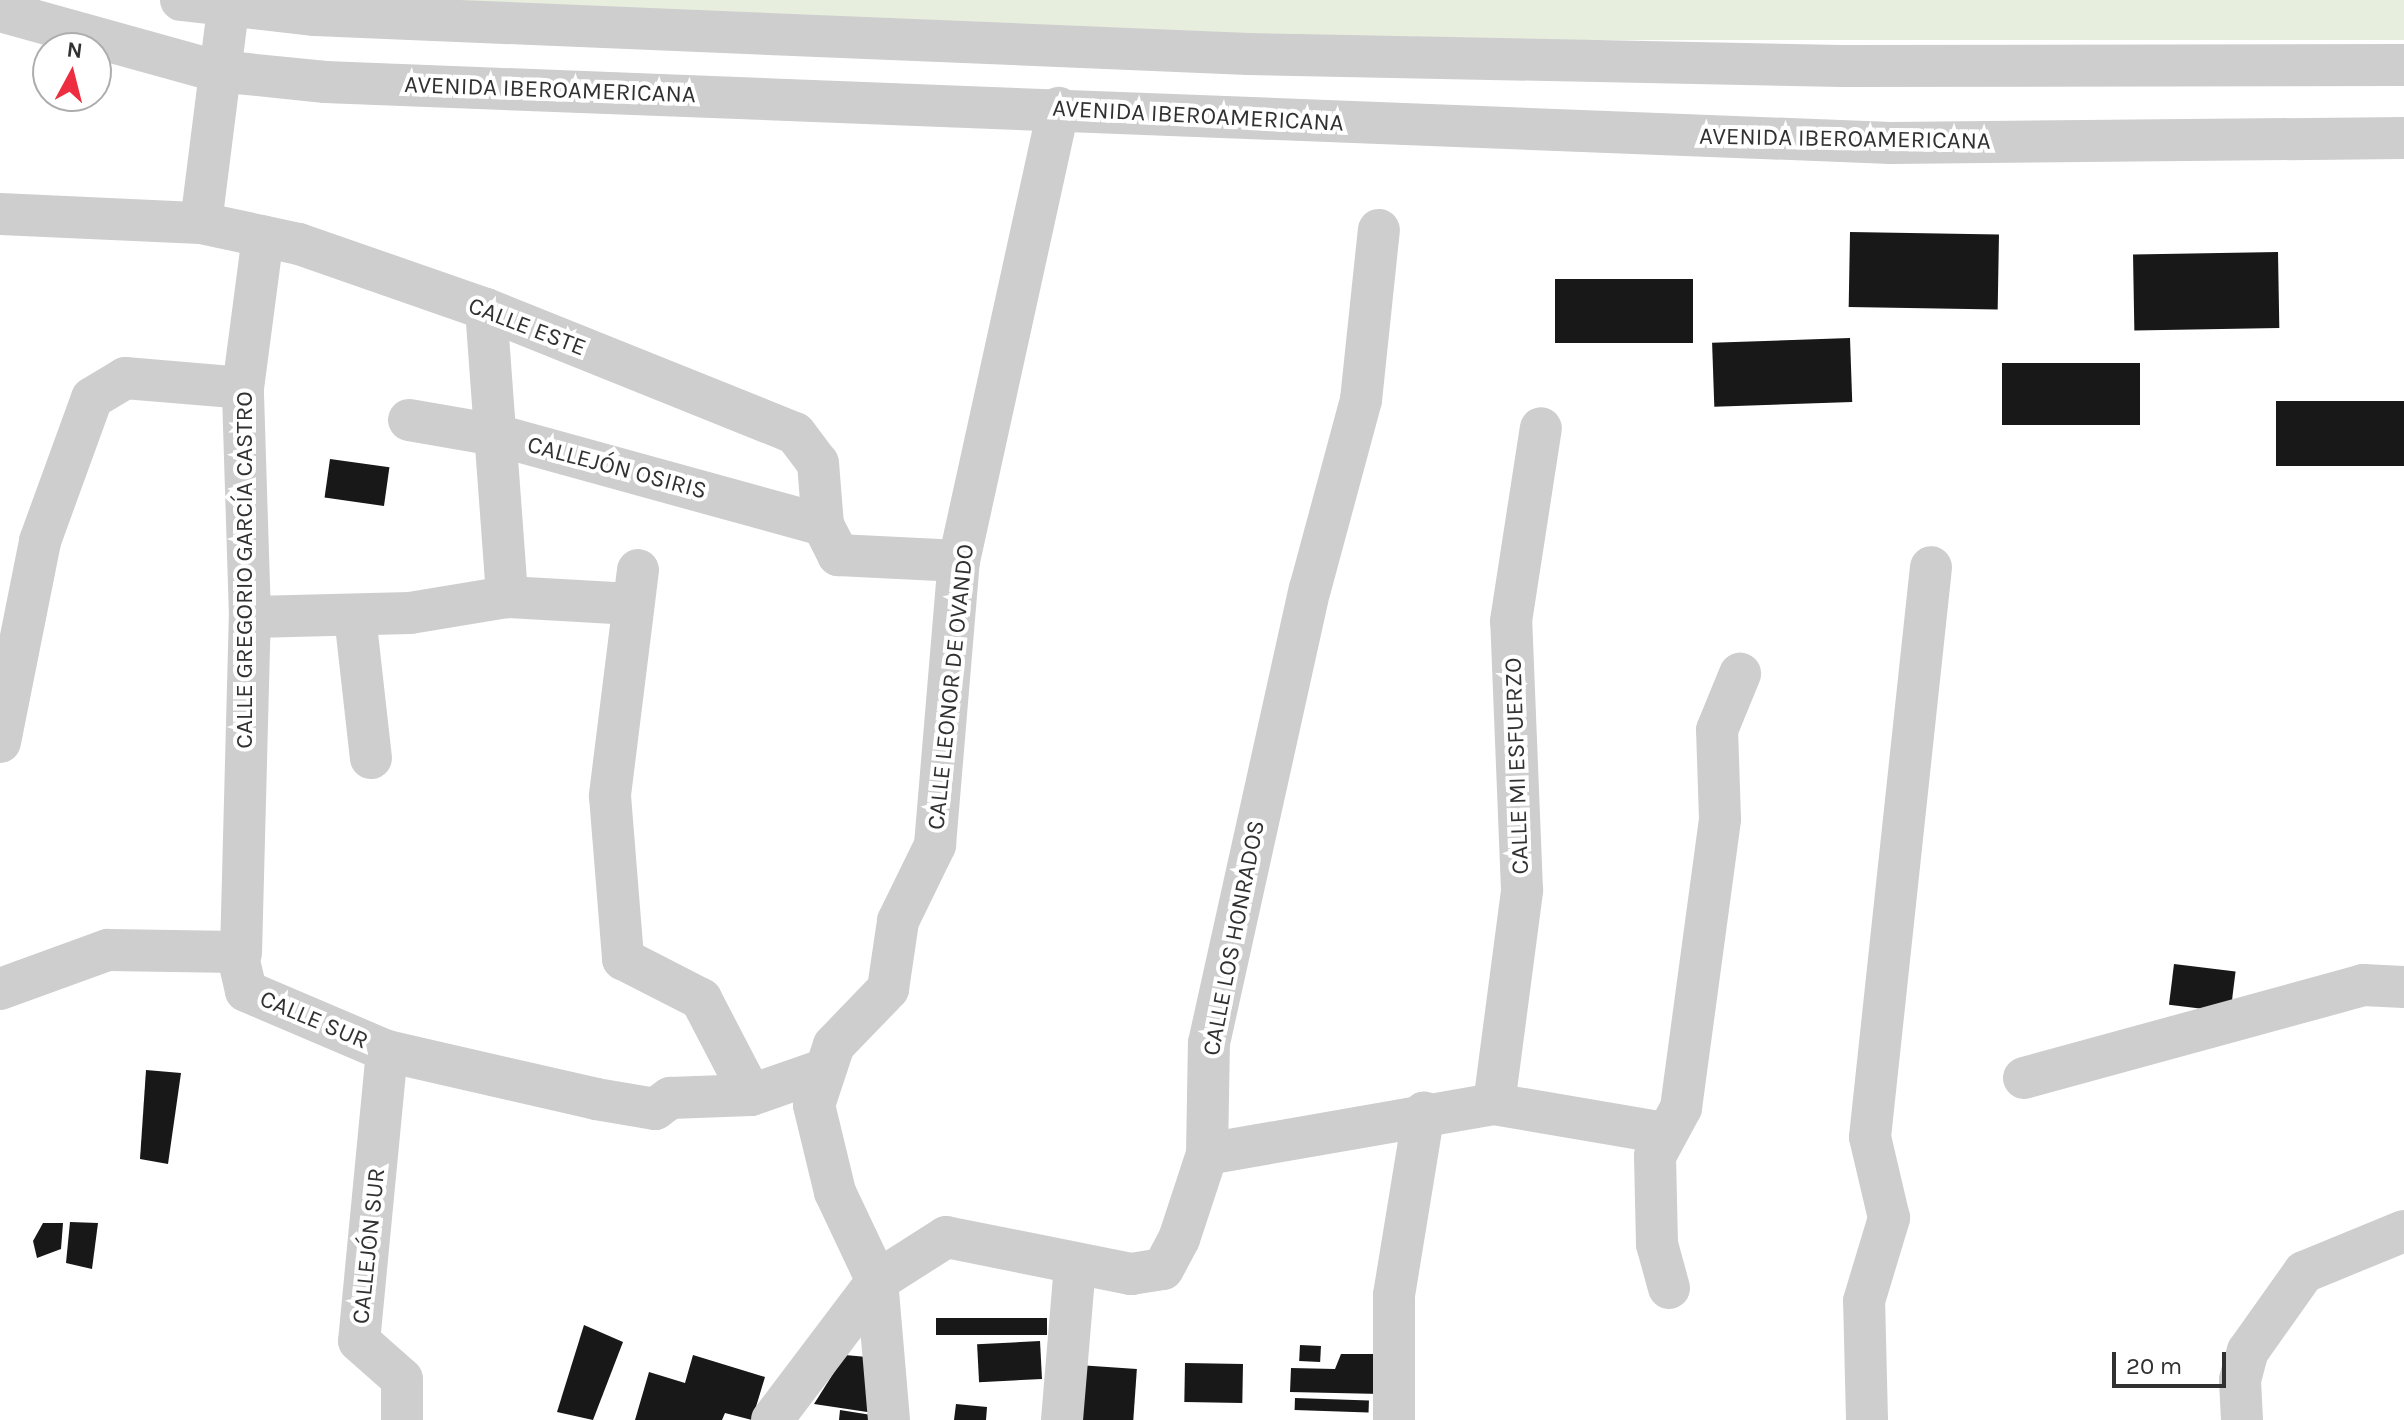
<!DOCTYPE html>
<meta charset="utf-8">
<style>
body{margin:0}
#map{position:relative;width:2404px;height:1420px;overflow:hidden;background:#fff;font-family:Karla,sans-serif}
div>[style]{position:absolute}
.green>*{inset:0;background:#e7eede}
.building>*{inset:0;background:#181818;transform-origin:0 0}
.minor>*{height:42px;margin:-21px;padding:0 21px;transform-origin:21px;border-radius:21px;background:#cecece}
span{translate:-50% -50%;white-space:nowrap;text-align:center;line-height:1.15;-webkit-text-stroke:8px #fff;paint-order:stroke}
.street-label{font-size:24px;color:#313131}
.north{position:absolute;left:32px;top:32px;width:80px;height:80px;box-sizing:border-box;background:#fff;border:2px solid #adadad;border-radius:50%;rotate:7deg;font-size:22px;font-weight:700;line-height:32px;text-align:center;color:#313131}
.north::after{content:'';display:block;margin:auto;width:28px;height:36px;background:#ed2d40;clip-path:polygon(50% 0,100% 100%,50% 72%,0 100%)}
.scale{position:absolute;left:2112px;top:1352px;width:114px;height:36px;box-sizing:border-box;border:4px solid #313131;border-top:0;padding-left:10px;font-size:24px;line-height:28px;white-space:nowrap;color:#313131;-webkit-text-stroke:6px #fff;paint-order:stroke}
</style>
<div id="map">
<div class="green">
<i style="clip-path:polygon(405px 0,2404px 0,2404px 40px,1364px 40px)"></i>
</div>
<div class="building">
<i style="left:1850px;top:232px;width:149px;height:75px;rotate:1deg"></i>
<i style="left:2278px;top:252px;width:76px;height:145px;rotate:89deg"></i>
<i style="left:1555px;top:279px;width:138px;height:64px"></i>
<i style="left:1850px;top:338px;width:64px;height:138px;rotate:88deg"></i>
<i style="left:2140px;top:363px;width:62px;height:138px;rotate:90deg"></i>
<i style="left:2404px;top:401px;width:65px;height:128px;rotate:90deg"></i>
<i style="left:330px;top:459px;width:60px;height:39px;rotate:8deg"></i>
<i style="left:2174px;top:964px;width:62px;height:41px;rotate:7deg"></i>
<i style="clip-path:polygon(146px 1070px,181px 1073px,168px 1164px,140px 1159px)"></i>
<i style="clip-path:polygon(70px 1222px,98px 1223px,92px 1269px,66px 1263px)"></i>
<i style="clip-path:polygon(43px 1223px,63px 1223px,61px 1249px,37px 1258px,33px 1241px)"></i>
<i style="left:1047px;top:1318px;width:17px;height:111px;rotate:90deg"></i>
<i style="clip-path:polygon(584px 1325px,623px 1342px,593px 1420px,557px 1412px)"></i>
<i style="left:1040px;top:1341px;width:38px;height:63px;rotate:87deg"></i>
<i style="left:1300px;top:1345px;width:21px;height:16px;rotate:3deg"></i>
<i style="clip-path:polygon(1341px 1354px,1382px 1354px,1381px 1394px,1290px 1392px,1291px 1368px,1335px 1369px)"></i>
<i style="clip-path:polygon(693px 1355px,765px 1377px,752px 1420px,725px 1413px,722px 1420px,635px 1420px,649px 1372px,685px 1383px)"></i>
<i style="clip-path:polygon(845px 1355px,867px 1357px,874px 1413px,814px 1404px)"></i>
<i style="left:1185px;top:1363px;width:58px;height:39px;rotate:1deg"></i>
<i style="left:1078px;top:1365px;width:59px;height:55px;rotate:4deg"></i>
<i style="left:1295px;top:1398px;width:74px;height:12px;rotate:2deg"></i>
<i style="clip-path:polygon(956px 1404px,987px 1407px,986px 1420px,954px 1420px)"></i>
<i style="clip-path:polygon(840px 1410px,884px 1417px,884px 1420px,839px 1420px)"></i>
</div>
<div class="minor">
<i style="left:181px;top:0;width:135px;rotate:6.4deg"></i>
<i style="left:315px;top:15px;width:934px;rotate:2.39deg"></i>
<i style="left:1248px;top:54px;width:594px;rotate:1.16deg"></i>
<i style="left:1842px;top:66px;width:562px;rotate:-0.1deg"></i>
<i style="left:0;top:11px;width:225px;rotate:15.5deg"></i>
<i style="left:217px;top:71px;width:109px;rotate:5.8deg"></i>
<i style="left:325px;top:82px;width:1567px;rotate:2.23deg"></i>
<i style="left:1891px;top:143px;width:513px;rotate:-0.56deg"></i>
<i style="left:0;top:214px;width:201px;rotate:2.6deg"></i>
<i style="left:201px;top:223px;width:100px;rotate:12.1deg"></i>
<i style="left:299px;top:244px;width:198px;rotate:19.2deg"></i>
<i style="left:486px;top:309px;width:333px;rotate:21.9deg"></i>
<i style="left:795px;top:433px;width:38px;rotate:53deg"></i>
<i style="left:818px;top:463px;width:62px;rotate:85.4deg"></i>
<i style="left:823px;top:525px;width:34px;rotate:63deg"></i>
<i style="left:838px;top:555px;width:121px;rotate:2.8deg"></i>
<i style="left:201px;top:223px;width:217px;rotate:-82.8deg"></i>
<i style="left:486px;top:309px;width:289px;rotate:85.8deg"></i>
<i style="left:409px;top:420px;width:88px;rotate:9.8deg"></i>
<i style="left:496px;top:435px;width:339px;rotate:15.4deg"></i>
<i style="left:638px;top:570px;width:228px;rotate:97.1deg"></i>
<i style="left:610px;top:796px;width:164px;rotate:85.4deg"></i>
<i style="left:623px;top:959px;width:88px;rotate:27.1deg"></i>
<i style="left:701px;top:999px;width:108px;rotate:62.5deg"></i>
<i style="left:355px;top:616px;width:143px;rotate:83.6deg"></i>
<i style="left:250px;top:617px;width:160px;rotate:-1.4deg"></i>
<i style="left:410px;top:613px;width:98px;rotate:-9.4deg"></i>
<i style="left:507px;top:597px;width:125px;rotate:3.2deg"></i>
<i style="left:0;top:742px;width:205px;rotate:-78.7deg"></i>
<i style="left:40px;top:541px;width:152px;rotate:-70deg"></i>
<i style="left:92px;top:398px;width:39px;rotate:-31deg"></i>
<i style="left:125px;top:378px;width:118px;rotate:4.8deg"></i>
<i style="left:241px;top:953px;width:336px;rotate:-88.5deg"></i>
<i style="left:250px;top:617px;width:229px;rotate:-91.8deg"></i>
<i style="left:243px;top:388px;width:153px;rotate:-82.5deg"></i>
<i style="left:0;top:989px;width:115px;rotate:-19.9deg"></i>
<i style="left:108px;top:950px;width:129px;rotate:0.9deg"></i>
<i style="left:237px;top:952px;width:40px;rotate:77deg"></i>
<i style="left:246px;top:991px;width:153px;rotate:23.1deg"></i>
<i style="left:387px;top:1051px;width:214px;rotate:12.9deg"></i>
<i style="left:596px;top:1099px;width:60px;rotate:9.6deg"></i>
<i style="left:655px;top:1109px;width:19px;rotate:-36deg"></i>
<i style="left:670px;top:1098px;width:81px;rotate:-2.1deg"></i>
<i style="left:751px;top:1095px;width:73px;rotate:-19.2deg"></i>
<i style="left:387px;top:1051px;width:291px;rotate:95.5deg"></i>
<i style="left:359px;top:1341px;width:57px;rotate:41.5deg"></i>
<i style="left:402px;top:1379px;width:41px;rotate:90deg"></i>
<i style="left:2024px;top:1078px;width:352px;rotate:-15.3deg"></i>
<i style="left:2363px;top:985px;width:41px;rotate:2.8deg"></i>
<i style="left:1494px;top:1104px;width:216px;rotate:-82.5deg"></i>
<i style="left:1522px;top:890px;width:269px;rotate:-92.3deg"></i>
<i style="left:1511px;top:621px;width:195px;rotate:-81.2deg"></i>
<i style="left:1207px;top:1154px;width:291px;rotate:-9.9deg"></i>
<i style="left:1494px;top:1104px;width:171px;rotate:9.7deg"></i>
<i style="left:1669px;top:1288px;width:46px;rotate:-105.3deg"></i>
<i style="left:1657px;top:1244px;width:88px;rotate:-91.3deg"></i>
<i style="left:1655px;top:1156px;width:55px;rotate:-61.6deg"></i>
<i style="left:1681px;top:1108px;width:292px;rotate:-82.3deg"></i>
<i style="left:1720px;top:819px;width:89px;rotate:-91.9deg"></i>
<i style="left:1717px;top:730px;width:61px;rotate:-67.7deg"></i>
<i style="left:772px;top:1420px;width:174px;rotate:-52.9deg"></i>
<i style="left:877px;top:1281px;width:82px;rotate:-32.5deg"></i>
<i style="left:946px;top:1237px;width:189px;rotate:11.3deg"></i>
<i style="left:1131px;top:1274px;width:32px;rotate:-9deg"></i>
<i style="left:1163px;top:1269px;width:34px;rotate:-62deg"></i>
<i style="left:1179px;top:1239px;width:89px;rotate:-71.8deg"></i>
<i style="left:1207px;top:1154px;width:111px;rotate:-89deg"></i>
<i style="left:1209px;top:1043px;width:465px;rotate:-77.5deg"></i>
<i style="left:1310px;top:589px;width:196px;rotate:-74.9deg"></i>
<i style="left:1361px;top:400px;width:171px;rotate:-84deg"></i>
<i style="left:889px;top:1420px;width:140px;rotate:-94.9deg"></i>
<i style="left:877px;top:1281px;width:98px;rotate:-115.3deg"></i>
<i style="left:835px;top:1192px;width:89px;rotate:-103.6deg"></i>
<i style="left:814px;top:1105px;width:63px;rotate:-71.6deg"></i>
<i style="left:834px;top:1045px;width:78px;rotate:-46deg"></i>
<i style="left:888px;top:989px;width:69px;rotate:-81.6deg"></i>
<i style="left:898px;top:921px;width:85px;rotate:-64deg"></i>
<i style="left:935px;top:845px;width:285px;rotate:-85.2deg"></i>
<i style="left:959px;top:561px;width:464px;rotate:-77.6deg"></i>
<i style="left:1062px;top:1420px;width:156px;rotate:-85.2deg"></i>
<i style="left:1394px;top:1420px;width:125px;rotate:-90deg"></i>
<i style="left:1394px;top:1295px;width:185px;rotate:-80.7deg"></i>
<i style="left:1867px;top:1420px;width:119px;rotate:-91.4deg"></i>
<i style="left:1864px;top:1301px;width:87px;rotate:-73.2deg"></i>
<i style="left:1889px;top:1218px;width:83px;rotate:-103.2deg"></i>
<i style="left:1870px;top:1137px;width:573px;rotate:-83.89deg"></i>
<i style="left:2242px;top:1420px;width:40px;rotate:-92.9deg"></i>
<i style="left:2240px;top:1380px;width:30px;rotate:-75deg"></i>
<i style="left:2248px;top:1351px;width:97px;rotate:-54.7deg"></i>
<i style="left:2304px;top:1272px;width:108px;rotate:-22.3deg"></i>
</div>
<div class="street-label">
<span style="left:550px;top:90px;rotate:2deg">AVENIDA IBEROAMERICANA</span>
<span style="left:1198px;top:116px;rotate:3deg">AVENIDA IBEROAMERICANA</span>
<span style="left:1845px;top:139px;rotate:1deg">AVENIDA IBEROAMERICANA</span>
<span style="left:527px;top:327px;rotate:21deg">CALLE ESTE</span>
<span style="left:617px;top:468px;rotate:15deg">CALLEJÓN OSIRIS</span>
<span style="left:245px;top:570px;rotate:-90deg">CALLE GREGORIO GARCÍA CASTRO</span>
<span style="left:951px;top:687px;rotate:-84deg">CALLE LEONOR DE OVANDO</span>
<span style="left:1517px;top:766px;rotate:-92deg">CALLE MI ESFUERZO</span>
<span style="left:1234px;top:938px;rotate:-79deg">CALLE LOS HONRADOS</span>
<span style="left:314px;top:1020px;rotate:23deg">CALLE SUR</span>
<span style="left:369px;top:1246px;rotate:-84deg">CALLEJÓN SUR</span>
</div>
<div class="north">N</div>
<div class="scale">20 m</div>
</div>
